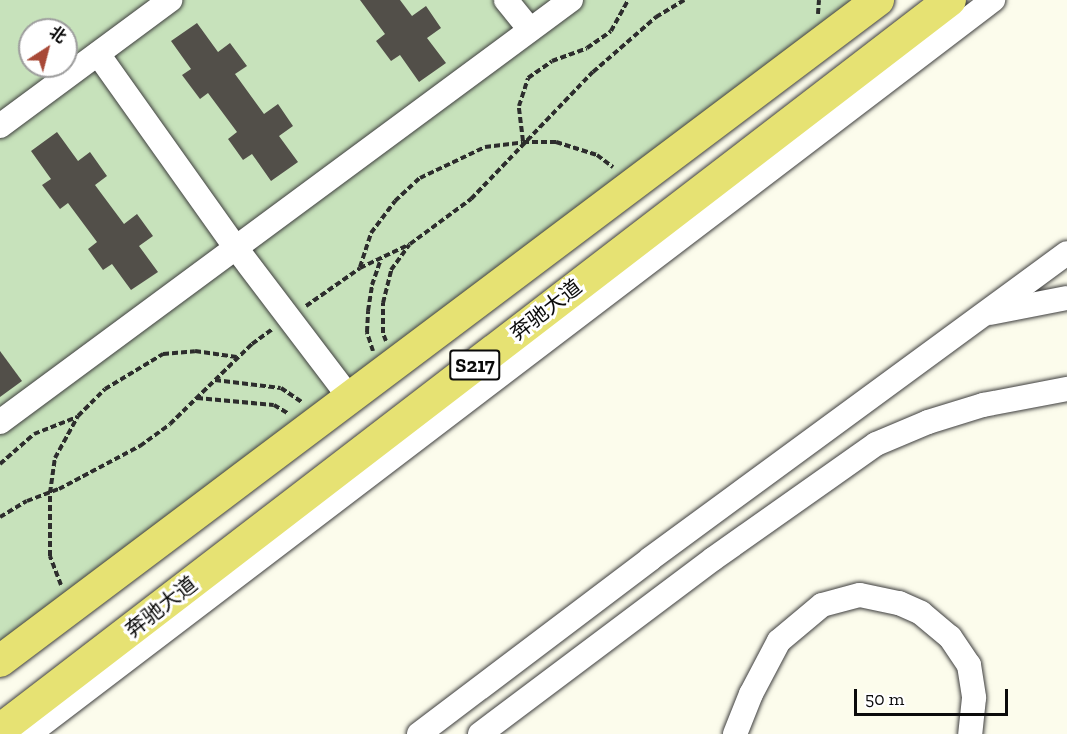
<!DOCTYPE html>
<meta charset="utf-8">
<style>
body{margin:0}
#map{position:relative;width:1067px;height:734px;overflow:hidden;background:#fcfcec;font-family:"Zilla Slab","Noto Sans SC",serif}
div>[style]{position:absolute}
.green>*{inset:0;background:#c7e2bb}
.building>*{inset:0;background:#524f49}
.path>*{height:4px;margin-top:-2px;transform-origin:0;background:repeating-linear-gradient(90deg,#2d2d2d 0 6px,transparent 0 9px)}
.roads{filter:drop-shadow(0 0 2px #3e3e3e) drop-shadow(0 0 2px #3e3e3e)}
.minor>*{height:24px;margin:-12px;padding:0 12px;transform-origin:12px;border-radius:12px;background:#fff}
.major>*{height:32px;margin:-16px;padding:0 16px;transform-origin:16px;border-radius:16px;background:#e6e273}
span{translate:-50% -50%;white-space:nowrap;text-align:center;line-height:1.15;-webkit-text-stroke:6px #fff;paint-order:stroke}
.shield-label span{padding:2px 4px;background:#fff;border:2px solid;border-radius:4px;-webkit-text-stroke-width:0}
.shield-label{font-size:20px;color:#0b0b0b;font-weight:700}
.street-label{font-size:21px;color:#0b0b0b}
.north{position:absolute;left:18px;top:18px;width:60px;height:60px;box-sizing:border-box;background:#fff;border:2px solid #9d9d9d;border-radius:50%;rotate:36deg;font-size:16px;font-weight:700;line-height:24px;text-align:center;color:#0b0b0b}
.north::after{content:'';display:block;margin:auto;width:21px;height:27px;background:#a84937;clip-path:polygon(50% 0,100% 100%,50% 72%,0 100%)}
.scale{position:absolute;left:854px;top:689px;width:154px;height:27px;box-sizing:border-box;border:3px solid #0b0b0b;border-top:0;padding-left:8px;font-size:18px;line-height:21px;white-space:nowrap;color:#0b0b0b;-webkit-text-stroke:4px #fff;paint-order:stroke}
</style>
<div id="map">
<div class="green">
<i style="clip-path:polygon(evenodd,0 0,878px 0,0 661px,0 0,30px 30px,66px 30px,66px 66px,30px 66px,30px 30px)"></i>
</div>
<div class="building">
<i style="clip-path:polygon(360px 0,400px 0,412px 16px,426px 6px,441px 28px,427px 38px,446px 63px,419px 82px,400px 55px,391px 61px,376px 41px,385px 34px)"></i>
<i style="clip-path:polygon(197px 23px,218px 52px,230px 43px,247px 66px,235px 74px,264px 114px,278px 104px,293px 126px,279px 136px,298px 162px,271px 181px,252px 154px,243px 160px,228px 139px,237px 132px,208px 93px,200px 99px,182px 75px,191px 69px,171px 41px)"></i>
<i style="clip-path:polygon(57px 132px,78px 161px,90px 152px,107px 176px,95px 185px,124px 224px,137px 214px,153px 236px,139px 246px,158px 272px,131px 290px,112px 264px,103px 270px,88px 249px,97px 242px,68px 203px,60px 209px,42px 185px,51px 179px,31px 151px)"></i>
<i style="clip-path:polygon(0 351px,22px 381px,0 397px)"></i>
</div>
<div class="path">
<i style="left:818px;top:14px;width:14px;rotate:-86deg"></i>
<i style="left:523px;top:141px;width:35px;rotate:-97deg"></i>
<i style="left:519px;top:106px;width:29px;rotate:-72deg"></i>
<i style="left:528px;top:78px;width:29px;rotate:-35deg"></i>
<i style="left:552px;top:61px;width:37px;rotate:-20deg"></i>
<i style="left:587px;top:48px;width:29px;rotate:-35deg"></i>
<i style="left:611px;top:31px;width:35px;rotate:-61deg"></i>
<i style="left:360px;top:267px;width:36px;rotate:-72deg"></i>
<i style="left:371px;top:233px;width:40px;rotate:-53deg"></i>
<i style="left:395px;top:201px;width:34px;rotate:-43deg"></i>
<i style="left:420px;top:178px;width:72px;rotate:-25.5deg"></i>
<i style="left:485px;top:147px;width:38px;rotate:-7deg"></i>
<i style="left:523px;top:142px;width:33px"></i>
<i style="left:556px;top:142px;width:43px;rotate:17.6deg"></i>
<i style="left:597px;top:155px;width:20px;rotate:37deg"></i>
<i style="left:306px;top:306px;width:66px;rotate:-35.1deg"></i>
<i style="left:360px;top:268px;width:55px;rotate:-25.6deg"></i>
<i style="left:410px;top:244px;width:76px;rotate:-36.4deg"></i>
<i style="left:471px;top:199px;width:176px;rotate:-46.2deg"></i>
<i style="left:593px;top:72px;width:84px;rotate:-41.1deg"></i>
<i style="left:656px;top:17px;width:33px;rotate:-31deg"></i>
<i style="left:386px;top:341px;width:9px;rotate:-111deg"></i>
<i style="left:383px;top:333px;width:30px;rotate:-90deg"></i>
<i style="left:383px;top:303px;width:34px;rotate:-76deg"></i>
<i style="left:391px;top:270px;width:31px;rotate:-54deg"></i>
<i style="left:373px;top:351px;width:20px;rotate:-108deg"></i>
<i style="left:367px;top:332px;width:21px;rotate:-87deg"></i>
<i style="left:368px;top:311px;width:26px;rotate:-81deg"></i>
<i style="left:372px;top:285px;width:28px;rotate:-71deg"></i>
<i style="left:215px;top:380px;width:66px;rotate:6.9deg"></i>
<i style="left:281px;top:388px;width:25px;rotate:34deg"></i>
<i style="left:197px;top:398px;width:77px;rotate:5.2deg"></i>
<i style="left:274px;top:405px;width:17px;rotate:31deg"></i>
<i style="left:0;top:464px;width:45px;rotate:-41.4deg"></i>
<i style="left:34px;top:434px;width:46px;rotate:-21.6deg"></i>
<i style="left:0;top:517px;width:31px;rotate:-31deg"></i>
<i style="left:27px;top:501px;width:34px;rotate:-21deg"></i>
<i style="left:59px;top:489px;width:92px;rotate:-28deg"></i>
<i style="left:140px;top:446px;width:37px;rotate:-36deg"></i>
<i style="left:170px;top:424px;width:115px;rotate:-44.3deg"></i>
<i style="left:252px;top:344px;width:26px;rotate:-36deg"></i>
<i style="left:61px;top:585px;width:31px;rotate:-111deg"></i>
<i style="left:50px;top:556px;width:63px;rotate:-90deg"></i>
<i style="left:50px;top:493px;width:35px;rotate:-82deg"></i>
<i style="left:55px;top:458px;width:48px;rotate:-61.3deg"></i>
<i style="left:78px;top:416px;width:38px;rotate:-45deg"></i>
<i style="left:105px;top:389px;width:68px;rotate:-31.1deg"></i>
<i style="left:163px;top:354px;width:32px;rotate:-5deg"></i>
<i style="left:195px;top:351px;width:42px;rotate:8.1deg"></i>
</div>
<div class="roads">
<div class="minor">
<i style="left:506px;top:0;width:38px;rotate:51deg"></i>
<i style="left:98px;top:54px;width:238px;rotate:54.6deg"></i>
<i style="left:236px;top:248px;width:188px;rotate:52.8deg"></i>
<i style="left:0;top:126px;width:212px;rotate:-36.5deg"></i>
<i style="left:990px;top:313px;width:78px;rotate:-11deg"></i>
<i style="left:0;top:422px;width:710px;rotate:-36.47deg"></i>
<i style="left:29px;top:734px;width:1212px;rotate:-37.29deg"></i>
<i style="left:419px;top:734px;width:290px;rotate:-37.1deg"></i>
<i style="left:650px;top:559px;width:517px;rotate:-36.27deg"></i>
<i style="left:480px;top:734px;width:291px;rotate:-36.9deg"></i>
<i style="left:713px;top:559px;width:199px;rotate:-35.2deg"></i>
<i style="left:876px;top:444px;width:56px;rotate:-22.9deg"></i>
<i style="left:928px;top:422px;width:58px;rotate:-17.2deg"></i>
<i style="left:983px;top:405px;width:86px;rotate:-10.8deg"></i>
<i style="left:735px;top:734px;width:43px;rotate:-68.2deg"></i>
<i style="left:751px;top:694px;width:60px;rotate:-62.2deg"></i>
<i style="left:779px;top:641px;width:56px;rotate:-39.9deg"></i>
<i style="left:822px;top:605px;width:39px;rotate:-15deg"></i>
<i style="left:860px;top:595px;width:40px;rotate:12deg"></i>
<i style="left:899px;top:603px;width:24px;rotate:24deg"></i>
<i style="left:921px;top:613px;width:38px;rotate:40deg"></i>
<i style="left:950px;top:637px;width:34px;rotate:56deg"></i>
<i style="left:969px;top:665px;width:33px;rotate:81deg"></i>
<i style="left:974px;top:698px;width:36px;rotate:96deg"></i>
</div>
<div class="major">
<i style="left:0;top:661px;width:1099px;rotate:-36.97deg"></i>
<i style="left:0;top:730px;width:1198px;rotate:-37.54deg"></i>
</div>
</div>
<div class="shield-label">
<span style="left:475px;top:365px">S217</span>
</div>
<div class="street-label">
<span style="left:546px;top:310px;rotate:-38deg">奔驰大道</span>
<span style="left:161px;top:607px;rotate:-38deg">奔驰大道</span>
</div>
<div class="north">北</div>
<div class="scale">50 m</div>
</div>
